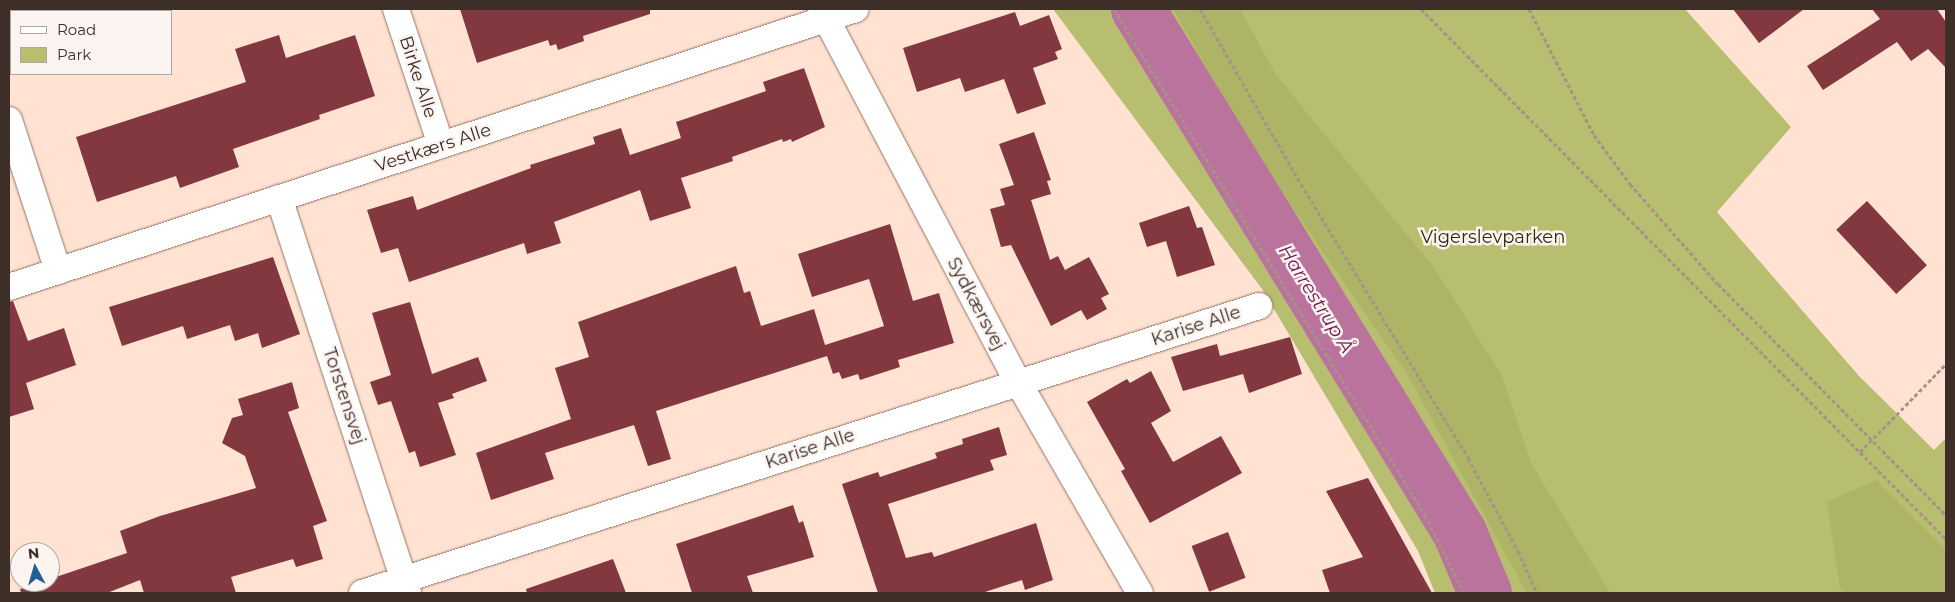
<!DOCTYPE html>
<meta charset="utf-8">
<style>
body{margin:0}
#map{position:relative;width:1955px;height:602px;overflow:hidden;background:#ffe2d2;font-family:Montserrat,sans-serif}
div>[style]{position:absolute}
.green>*{inset:0;background:#b7be6f}
.forest>*{inset:0;background:#adb465}
.river>*{height:54px;margin:-27px;padding:0 27px;transform-origin:27px;border-radius:27px;background:#ba739c}
.building>*{inset:0;background:#83373e;transform-origin:0 0}
.path>*{height:3px;margin-top:-1.5px;transform-origin:0;background:repeating-linear-gradient(90deg,#a89286 0 4px,transparent 0 6.5px)}
.roads{filter:drop-shadow(0 0 1px #947463) drop-shadow(0 0 1px #947463)}
.street>*{height:26px;margin:-13px;padding:0 13px;transform-origin:13px;border-radius:13px;background:#fff}
span{translate:-50% -50%;white-space:nowrap;text-align:center;line-height:1.15;-webkit-text-stroke:5px #fbf4f0;paint-order:stroke}
.street-label{font-size:18px;color:#3d2f28}
.park-label{font-size:18px;color:#2b2e0a}
.water-label{font-size:19px;color:#6e1751;font-style:italic}
.frame{position:absolute;inset:0;border:10px solid #3d2f28;pointer-events:none}
.legend{position:absolute;left:10px;top:10px;width:162px;height:65px;box-sizing:border-box;background:#fbf4f0;border:1px solid #afa5a0;margin:0;padding:6px 9px;list-style:none;font-size:15px;color:#3d2f28}
.legend li{display:flex;align-items:center;gap:10px;height:25px}
.legend b{width:25px;border:1px solid #afa5a0}
.north{position:absolute;left:10px;top:542px;width:50px;height:50px;box-sizing:border-box;background:#fbf4f0;border:1px solid #afa5a0;border-radius:50%;rotate:354deg;font-size:14px;font-weight:700;line-height:20px;text-align:center;color:#3d2f28}
.north::after{content:'';display:block;margin:auto;width:18px;height:22px;background:#216096;clip-path:polygon(50% 0,100% 100%,50% 72%,0 100%)}
</style>
<div id="map">
<div class="green">
<i style="clip-path:polygon(1053px 9px,1685px 9px,1791px 127px,1717px 212px,1859px 376px,1934px 450px,1946px 438px,1946px 593px,1435px 593px,1418px 551px,1262px 289px)"></i>
</div>
<div class="forest">
<i style="clip-path:polygon(1173px 9px,1240px 9px,1276px 75px,1435px 269px,1502px 376px,1531px 463px,1610px 593px,1527px 593px,1407px 374px,1261px 162px)"></i>
<i style="clip-path:polygon(1876px 480px,1946px 550px,1946px 593px,1847px 593px,1840px 588px,1827px 502px)"></i>
</div>
<div class="river">
<i style="left:1138px;top:9px;width:615px;rotate:58.43deg"></i>
<i style="left:1460px;top:533px;width:65px;rotate:67.4deg"></i>
</div>
<div class="building">
<i style="clip-path:polygon(460px 9px,650px 9px,650px 14px,583px 36px,584px 41px,558px 50px,556px 44px,550px 46px,548px 40px,477px 63px)"></i>
<i style="clip-path:polygon(1733px 9px,1804px 9px,1759px 43px)"></i>
<i style="clip-path:polygon(1872px 9px,1937px 9px,1946px 22px,1946px 68px,1928px 49px,1911px 61px,1897px 42px,1823px 90px,1807px 66px,1880px 19px)"></i>
<i style="clip-path:polygon(1015px 12px,1020px 26px,1049px 15px,1062px 49px,1055px 52px,1058px 59px,1033px 68px,1046px 104px,1017px 114px,1004px 79px,965px 92px,960px 78px,917px 92px,903px 48px)"></i>
<i style="clip-path:polygon(279px 35px,286px 58px,355px 35px,375px 96px,319px 115px,320px 119px,233px 149px,239px 167px,180px 188px,176px 176px,97px 202px,76px 137px,246px 82px,235px 49px)"></i>
<i style="clip-path:polygon(804px 68px,825px 127px,792px 142px,791px 139px,783px 142px,782px 139px,732px 157px,733px 161px,681px 178px,691px 208px,650px 221px,640px 190px,554px 222px,561px 243px,527px 254px,524px 243px,409px 282px,398px 248px,381px 253px,367px 210px,413px 196px,417px 210px,531px 168px,530px 165px,595px 144px,593px 137px,621px 128px,630px 155px,681px 138px,676px 122px,766px 91px,763px 82px)"></i>
<i style="clip-path:polygon(1034px 132px,1051px 180px,1047px 181px,1051px 194px,1031px 200px,1050px 260px,1058px 256px,1065px 270px,1089px 257px,1109px 294px,1101px 298px,1107px 309px,1087px 320px,1081px 310px,1051px 326px,1011px 245px,1001px 247px,990px 209px,1005px 205px,1000px 189px,1014px 185px,999px 144px)"></i>
<i style="left:1867px;top:201px;width:88px;height:42px;rotate:47deg"></i>
<i style="clip-path:polygon(1189px 206px,1197px 228px,1202px 227px,1215px 265px,1177px 277px,1166px 241px,1147px 247px,1139px 223px)"></i>
<i style="clip-path:polygon(890px 224px,913px 301px,939px 293px,954px 343px,898px 360px,900px 367px,860px 380px,858px 374px,842px 379px,839px 372px,833px 374px,827px 356px,656px 411px,671px 459px,648px 466px,634px 425px,545px 453px,554px 479px,491px 500px,476px 453px,571px 419px,555px 368px,589px 357px,578px 322px,736px 266px,744px 293px,750px 291px,761px 326px,814px 309px,825px 345px,884px 326px,869px 279px,812px 297px,798px 254px)"></i>
<i style="clip-path:polygon(273px 257px,300px 334px,262px 348px,258px 333px,235px 341px,230px 325px,187px 339px,183px 326px,122px 346px,109px 307px)"></i>
<i style="clip-path:polygon(13px 301px,28px 341px,64px 328px,76px 365px,26px 383px,34px 409px,9px 417px,9px 302px)"></i>
<i style="clip-path:polygon(410px 302px,432px 374px,478px 357px,487px 381px,452px 394px,454px 398px,438px 403px,456px 455px,420px 467px,415px 451px,409px 453px,391px 401px,378px 405px,370px 382px,391px 375px,372px 313px)"></i>
<i style="clip-path:polygon(1290px 337px,1302px 374px,1249px 393px,1243px 374px,1183px 391px,1171px 357px,1217px 344px,1220px 356px)"></i>
<i style="clip-path:polygon(1151px 371px,1171px 411px,1151px 423px,1173px 462px,1221px 436px,1242px 473px,1150px 523px,1121px 471px,1125px 469px,1087px 402px,1127px 379px,1130px 383px)"></i>
<i style="clip-path:polygon(292px 382px,299px 408px,288px 412px,327px 521px,313px 526px,323px 559px,296px 567px,293px 559px,231px 577px,236px 593px,144px 593px,140px 580px,107px 593px,21px 593px,20px 589px,50px 582px,50px 579px,127px 553px,120px 531px,160px 516px,256px 488px,245px 456px,222px 443px,232px 418px,243px 415px,238px 399px)"></i>
<i style="clip-path:polygon(999px 427px,1007px 455px,990px 460px,994px 470px,888px 504px,906px 558px,932px 552px,934px 557px,1036px 523px,1053px 580px,1025px 590px,1022px 580px,982px 593px,878px 593px,842px 484px,878px 472px,880px 477px,937px 458px,935px 453px,963px 444px,962px 439px)"></i>
<i style="clip-path:polygon(1368px 478px,1432px 593px,1330px 593px,1322px 570px,1363px 557px,1326px 491px)"></i>
<i style="clip-path:polygon(793px 505px,799px 523px,803px 521px,814px 557px,747px 576px,753px 593px,692px 593px,676px 544px)"></i>
<i style="left:1228px;top:532px;width:49px;height:39px;rotate:69deg"></i>
<i style="clip-path:polygon(613px 559px,626px 593px,527px 593px,526px 589px)"></i>
</div>
<div class="path">
<i style="left:1114px;top:9px;width:594px;rotate:58.42deg"></i>
<i style="left:1425px;top:515px;width:87px;rotate:63.4deg"></i>
<i style="left:1200px;top:9px;width:202px;rotate:60deg"></i>
<i style="left:1301px;top:184px;width:321px;rotate:58.6deg"></i>
<i style="left:1468px;top:458px;width:106px;rotate:61.7deg"></i>
<i style="left:1518px;top:551px;width:46px;rotate:65.7deg"></i>
<i style="left:1421px;top:9px;width:746px;rotate:45.27deg"></i>
<i style="left:1529px;top:9px;width:142px;rotate:62.7deg"></i>
<i style="left:1594px;top:135px;width:61px;rotate:53.7deg"></i>
<i style="left:1630px;top:184px;width:133px;rotate:48.7deg"></i>
<i style="left:1718px;top:284px;width:325px;rotate:45.4deg"></i>
<i style="left:1860px;top:452px;width:123px;rotate:-45.7deg"></i>
</div>
<div class="roads">
<div class="street">
<i style="left:396px;top:9px;width:143px;rotate:71.7deg"></i>
<i style="left:821px;top:9px;width:422px;rotate:62.2deg"></i>
<i style="left:1018px;top:382px;width:244px;rotate:60deg"></i>
<i style="left:9px;top:120px;width:159px;rotate:72deg"></i>
<i style="left:279px;top:198px;width:416px;rotate:71.9deg"></i>
<i style="left:9px;top:287px;width:891px;rotate:-18.17deg"></i>
<i style="left:362px;top:593px;width:942px;rotate:-17.74deg"></i>
</div>
</div>
<div class="street-label">
<span style="left:418px;top:77px;rotate:72deg">Birke Alle</span>
<span style="left:433px;top:148px;rotate:-18deg">Vestkærs Alle</span>
<span style="left:976px;top:304px;rotate:62deg">Sydkærsvej</span>
<span style="left:1196px;top:326px;rotate:-18deg">Karise Alle</span>
<span style="left:344px;top:396px;rotate:72deg">Torstensvej</span>
<span style="left:810px;top:449px;rotate:-18deg">Karise Alle</span>
</div>
<div class="park-label">
<span style="left:1493px;top:237px">Vigerslevparken</span>
</div>
<div class="water-label">
<span style="left:1316px;top:299px;rotate:58deg">Harrestrup Å</span>
</div>
<div class="frame"></div>
<ul class="legend">
<li><b style="height:6px;background:#fff"></b>Road</li>
<li><b style="height:14px;background:#b7be6f"></b>Park</li>
</ul>
<div class="north">N</div>
</div>
